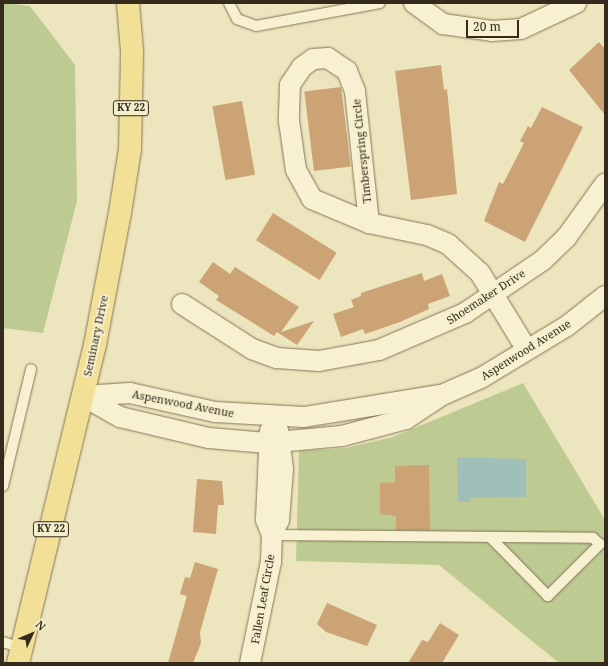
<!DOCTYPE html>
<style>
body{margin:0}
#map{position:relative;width:608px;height:666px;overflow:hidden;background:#ede5be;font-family:"Noto Serif",serif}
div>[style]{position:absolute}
.green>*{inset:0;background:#bdcb92}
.water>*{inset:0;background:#a1bfba}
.building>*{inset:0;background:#cba374;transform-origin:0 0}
.roads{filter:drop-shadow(0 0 1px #857557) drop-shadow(0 0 1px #857557)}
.service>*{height:10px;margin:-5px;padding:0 5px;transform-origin:5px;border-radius:5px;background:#f8f1d1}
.minor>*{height:20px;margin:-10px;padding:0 10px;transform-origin:10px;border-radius:10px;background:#f8f1d1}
.primary>*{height:22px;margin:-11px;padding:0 11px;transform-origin:11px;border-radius:11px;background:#f1e095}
span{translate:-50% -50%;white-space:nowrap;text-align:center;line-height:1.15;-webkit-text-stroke:4px #f5eecd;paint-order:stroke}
.shield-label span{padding:1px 3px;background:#f5eecd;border:1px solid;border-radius:3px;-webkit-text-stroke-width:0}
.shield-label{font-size:10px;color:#342b1c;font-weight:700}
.street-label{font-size:11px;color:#342b1c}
.frame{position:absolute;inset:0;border:4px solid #342b1c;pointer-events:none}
.north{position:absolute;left:12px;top:614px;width:40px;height:40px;-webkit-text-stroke:3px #f5eecd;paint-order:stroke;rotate:46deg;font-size:11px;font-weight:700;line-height:16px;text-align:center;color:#342b1c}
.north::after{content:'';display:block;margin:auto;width:14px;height:18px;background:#342b1c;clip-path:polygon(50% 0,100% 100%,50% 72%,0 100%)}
.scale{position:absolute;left:466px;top:20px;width:53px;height:18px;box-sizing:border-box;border:2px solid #342b1c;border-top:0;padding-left:5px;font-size:12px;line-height:14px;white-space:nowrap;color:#342b1c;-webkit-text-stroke:3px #f5eecd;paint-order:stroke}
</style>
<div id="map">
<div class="green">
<i style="clip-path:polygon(3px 3px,30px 6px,75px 65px,77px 201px,43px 333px,3px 328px)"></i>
<i style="clip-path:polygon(523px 383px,605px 520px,605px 663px,559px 663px,439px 565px,296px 561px,299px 451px,346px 448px,393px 437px)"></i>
</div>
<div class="water">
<i style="clip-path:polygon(457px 457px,526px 459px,526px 497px,470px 498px,470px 502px,458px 502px)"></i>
</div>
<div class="building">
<i style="clip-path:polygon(599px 42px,605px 49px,605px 115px,569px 70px)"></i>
<i style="clip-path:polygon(441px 65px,444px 90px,447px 89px,457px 194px,411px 200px,395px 71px)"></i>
<i style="left:341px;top:87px;width:80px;height:37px;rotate:83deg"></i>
<i style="left:242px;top:101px;width:75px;height:30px;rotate:80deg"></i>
<i style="clip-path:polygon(542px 107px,583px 127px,525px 242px,484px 221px,499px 182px,503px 184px,524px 143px,520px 141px,528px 126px,531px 128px)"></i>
<i style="left:273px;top:213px;width:75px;height:32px;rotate:32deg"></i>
<i style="clip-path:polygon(213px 262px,230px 274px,235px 267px,299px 307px,281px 332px,314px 321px,297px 345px,277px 332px,274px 336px,216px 300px,219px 296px,199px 282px)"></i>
<i style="clip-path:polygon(422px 273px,424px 281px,442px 274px,450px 296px,428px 304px,429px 309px,400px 322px,365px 334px,363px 329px,341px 337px,333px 314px,354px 307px,351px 300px,361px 296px,361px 293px)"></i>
<i style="clip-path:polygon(429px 465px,430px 530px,396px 530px,396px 516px,380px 514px,380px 483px,395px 482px,395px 466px)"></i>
<i style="clip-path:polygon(197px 479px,222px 481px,224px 505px,218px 505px,216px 534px,193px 532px)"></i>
<i style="clip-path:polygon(195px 562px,218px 569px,200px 632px,201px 643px,193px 663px,168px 663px,187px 596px,180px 594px,185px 577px,190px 578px)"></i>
<i style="clip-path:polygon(327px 603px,377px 625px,367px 646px,326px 632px,317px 624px)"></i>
<i style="clip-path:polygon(440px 623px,459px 635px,442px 663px,408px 663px,422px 640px,428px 642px)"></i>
</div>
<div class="roads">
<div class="service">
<i style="left:229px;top:3px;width:18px;rotate:63deg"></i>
<i style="left:237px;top:19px;width:20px;rotate:20deg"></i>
<i style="left:256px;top:26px;width:126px;rotate:-10.5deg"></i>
<i style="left:3px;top:486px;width:120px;rotate:-76.5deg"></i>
<i style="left:272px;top:535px;width:321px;rotate:0.5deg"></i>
<i style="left:593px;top:538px;width:9px;rotate:41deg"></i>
<i style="left:600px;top:544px;width:74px;rotate:135deg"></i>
<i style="left:548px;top:596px;width:83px;rotate:-134.5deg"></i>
<i style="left:3px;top:642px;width:20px;rotate:18deg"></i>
</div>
<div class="minor">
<i style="left:414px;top:3px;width:36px;rotate:36deg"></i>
<i style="left:443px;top:24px;width:49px;rotate:8.1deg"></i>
<i style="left:492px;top:31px;width:29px;rotate:-4deg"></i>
<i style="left:521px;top:29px;width:61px;rotate:-25.3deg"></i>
<i style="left:369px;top:223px;width:133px;rotate:-96.1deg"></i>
<i style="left:355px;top:91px;width:22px;rotate:-112deg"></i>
<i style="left:347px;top:71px;width:23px;rotate:-146deg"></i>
<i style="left:328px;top:58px;width:15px;rotate:176deg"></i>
<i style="left:313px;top:59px;width:14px;rotate:144deg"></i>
<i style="left:302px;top:67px;width:22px;rotate:124deg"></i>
<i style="left:290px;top:85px;width:36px;rotate:92deg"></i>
<i style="left:289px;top:121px;width:49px;rotate:81.9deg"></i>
<i style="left:296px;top:170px;width:33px;rotate:61deg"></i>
<i style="left:312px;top:199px;width:62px;rotate:22.8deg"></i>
<i style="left:369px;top:223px;width:59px;rotate:11.7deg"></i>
<i style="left:427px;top:235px;width:23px;rotate:23deg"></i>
<i style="left:448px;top:244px;width:43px;rotate:42.2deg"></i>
<i style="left:480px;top:273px;width:90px;rotate:58.6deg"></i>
<i style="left:182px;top:304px;width:83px;rotate:32.7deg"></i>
<i style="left:252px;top:349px;width:27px;rotate:20deg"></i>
<i style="left:277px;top:358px;width:42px;rotate:4.1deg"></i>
<i style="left:319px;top:361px;width:61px;rotate:-10.4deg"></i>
<i style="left:379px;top:350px;width:94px;rotate:-23.3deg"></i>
<i style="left:465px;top:313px;width:94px;rotate:-34.2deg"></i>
<i style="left:543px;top:260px;width:32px;rotate:-44deg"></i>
<i style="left:566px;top:238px;width:67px;rotate:-54.2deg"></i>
<i style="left:83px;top:396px;width:43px;rotate:29.6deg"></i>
<i style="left:120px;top:417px;width:91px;rotate:13.3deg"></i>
<i style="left:209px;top:438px;width:58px;rotate:4.9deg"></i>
<i style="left:267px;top:443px;width:75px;rotate:-5.3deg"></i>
<i style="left:342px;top:436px;width:66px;rotate:-14.9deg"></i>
<i style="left:406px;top:419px;width:43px;rotate:-33.7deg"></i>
<i style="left:442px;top:395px;width:43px;rotate:-23.6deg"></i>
<i style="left:481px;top:378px;width:100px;rotate:-31.2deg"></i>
<i style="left:567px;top:326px;width:48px;rotate:-38.3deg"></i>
<i style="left:83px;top:396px;width:47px;rotate:-3.7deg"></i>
<i style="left:130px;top:393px;width:87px;rotate:12.6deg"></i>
<i style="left:215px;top:412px;width:89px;rotate:3.2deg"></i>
<i style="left:304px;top:417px;width:138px;rotate:-9.2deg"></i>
<i style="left:270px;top:431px;width:89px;rotate:92.6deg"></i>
<i style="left:266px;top:520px;width:16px;rotate:68deg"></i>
<i style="left:250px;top:663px;width:103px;rotate:-78.3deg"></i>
<i style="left:271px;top:562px;width:27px;rotate:-88deg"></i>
<i style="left:272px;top:535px;width:17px;rotate:-65deg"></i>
<i style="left:279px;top:520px;width:51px;rotate:-85.5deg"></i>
<i style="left:283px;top:469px;width:39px;rotate:-97deg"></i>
</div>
<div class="primary">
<i style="left:18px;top:663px;width:327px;rotate:-76.4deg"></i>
<i style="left:95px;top:345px;width:134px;rotate:-79.3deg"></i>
<i style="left:120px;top:213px;width:65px;rotate:-81.1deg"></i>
<i style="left:130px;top:149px;width:98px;rotate:-88.8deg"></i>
<i style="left:132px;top:51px;width:48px;rotate:-94.8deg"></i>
</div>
</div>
<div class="shield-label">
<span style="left:131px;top:108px">KY 22</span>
<span style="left:51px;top:529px">KY 22</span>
</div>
<div class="street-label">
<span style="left:362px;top:151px;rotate:-96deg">Timberspring Circle</span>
<span style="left:486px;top:297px;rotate:-33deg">Shoemaker Drive</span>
<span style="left:96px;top:336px;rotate:-78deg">Seminary Drive</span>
<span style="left:526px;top:350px;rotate:-32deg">Aspenwood Avenue</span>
<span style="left:183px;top:404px;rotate:11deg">Aspenwood Avenue</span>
<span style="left:263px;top:599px;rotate:-80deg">Fallen Leaf Circle</span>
</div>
<div class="frame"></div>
<div class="north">N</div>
<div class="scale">20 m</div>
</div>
